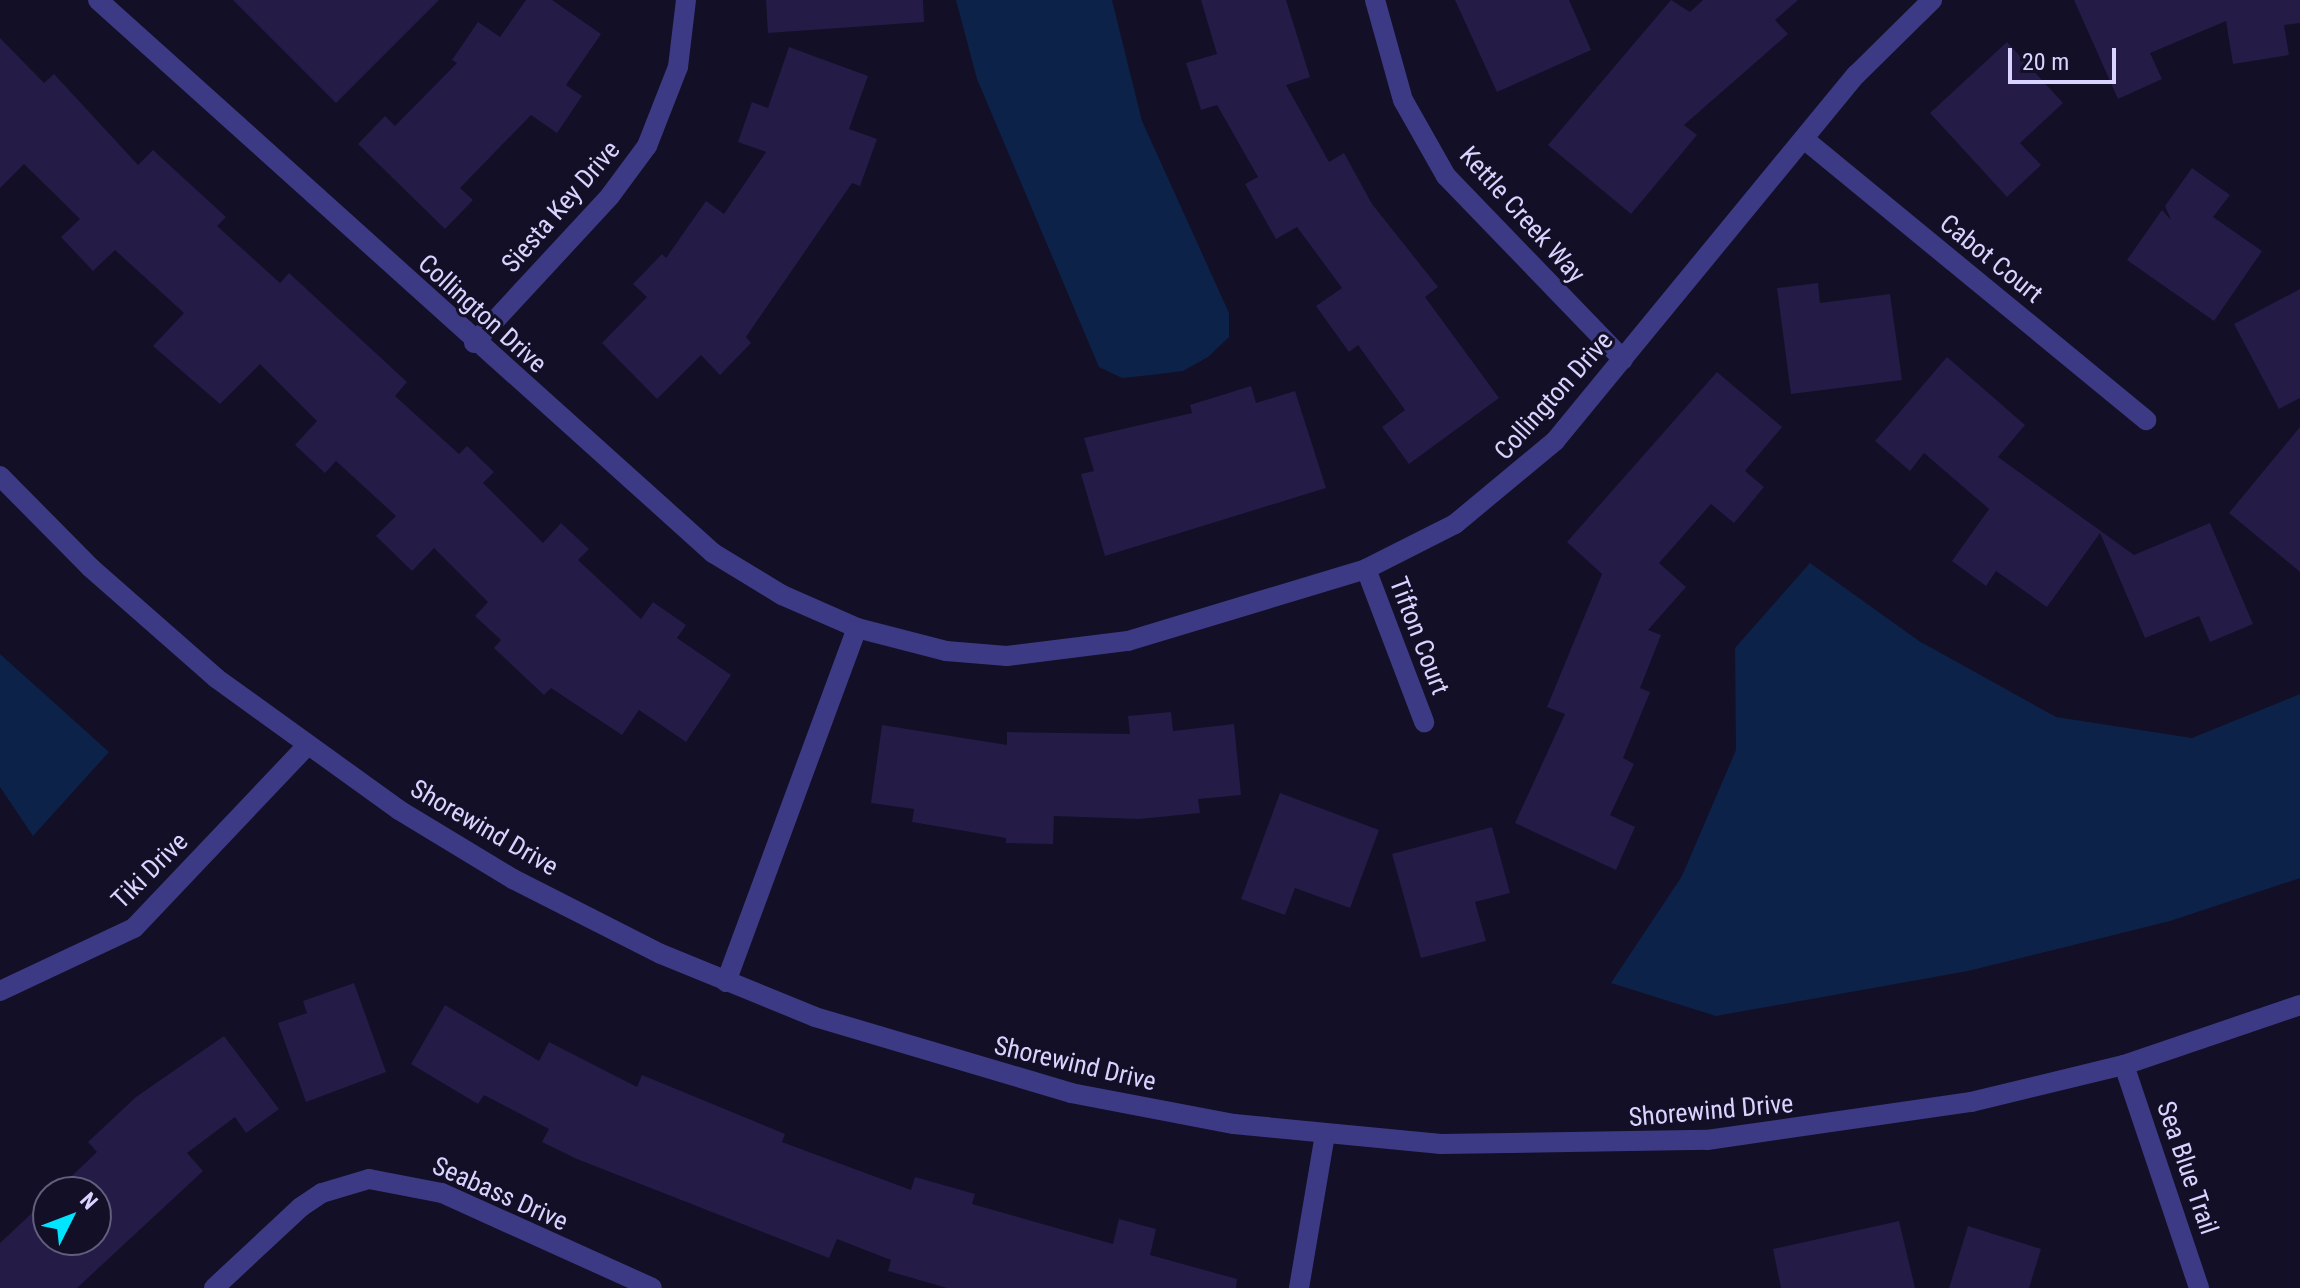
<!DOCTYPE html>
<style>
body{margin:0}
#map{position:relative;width:2300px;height:1288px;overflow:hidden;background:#130f26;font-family:"Roboto Condensed",sans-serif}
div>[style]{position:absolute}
.water>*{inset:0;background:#0c2248}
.building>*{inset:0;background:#241b47}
.minor>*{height:20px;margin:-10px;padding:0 10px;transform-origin:10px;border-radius:10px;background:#3d3a85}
span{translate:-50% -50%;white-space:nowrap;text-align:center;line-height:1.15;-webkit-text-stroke:6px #130f26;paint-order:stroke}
.street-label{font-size:26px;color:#d9d4ff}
.north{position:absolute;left:32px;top:1176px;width:80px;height:80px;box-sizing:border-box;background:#130f26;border:2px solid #625e7d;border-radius:50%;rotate:48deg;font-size:22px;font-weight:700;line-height:32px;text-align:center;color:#d9d4ff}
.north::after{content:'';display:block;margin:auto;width:28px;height:36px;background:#00e5ff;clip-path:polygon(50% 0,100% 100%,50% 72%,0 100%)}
.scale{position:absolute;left:2008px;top:48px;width:108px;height:36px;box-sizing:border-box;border:4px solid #d9d4ff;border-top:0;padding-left:10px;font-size:24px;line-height:28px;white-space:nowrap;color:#d9d4ff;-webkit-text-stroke:6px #130f26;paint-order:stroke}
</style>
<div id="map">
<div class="water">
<i style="clip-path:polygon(956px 0,1112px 0,1142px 121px,1229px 313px,1229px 337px,1208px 357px,1183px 371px,1151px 375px,1122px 378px,1099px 367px,977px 79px)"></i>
<i style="clip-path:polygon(1810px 563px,1919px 641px,2056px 717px,2192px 738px,2300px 694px,2300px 878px,2170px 921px,1968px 971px,1716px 1016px,1611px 983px,1682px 876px,1736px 750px,1735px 648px)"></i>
<i style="clip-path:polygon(0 654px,109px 752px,33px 836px,0 787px)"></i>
</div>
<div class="building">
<i style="clip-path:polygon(233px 0,439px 0,336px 103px)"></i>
<i style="clip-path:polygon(526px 0,552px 0,601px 34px,566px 85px,582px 96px,557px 133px,531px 115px,460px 188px,473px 200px,445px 229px,358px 144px,385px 116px,395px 126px,457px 63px,452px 60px,478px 22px,500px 37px)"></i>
<i style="clip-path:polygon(766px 0,923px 0,924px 22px,768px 33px)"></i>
<i style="clip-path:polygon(1201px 0,1286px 0,1310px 77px,1286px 85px,1329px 162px,1344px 153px,1372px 204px,1438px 287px,1425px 297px,1499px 398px,1409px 464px,1382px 427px,1405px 410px,1358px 345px,1349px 352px,1316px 306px,1342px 288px,1297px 227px,1276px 239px,1245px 184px,1258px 177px,1217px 105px,1201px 110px,1186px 63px,1217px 54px)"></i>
<i style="clip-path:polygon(1455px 0,1569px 0,1591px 50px,1497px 92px)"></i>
<i style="clip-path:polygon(1671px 0,1690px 12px,1703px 0,1798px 0,1775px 20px,1788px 34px,1684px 125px,1697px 135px,1631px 214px,1548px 145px)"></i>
<i style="clip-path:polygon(2074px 0,2300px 0,2300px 23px,2284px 25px,2289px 55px,2233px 64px,2226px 21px,2150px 53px,2162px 79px,2118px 99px)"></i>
<i style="clip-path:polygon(0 38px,44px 83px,54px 74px,138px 165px,153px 150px,226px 217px,217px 226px,280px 283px,289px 273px,407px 382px,395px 396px,459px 454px,467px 446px,494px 472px,483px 483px,543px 543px,561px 523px,589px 549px,578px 560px,641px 619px,653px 602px,686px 625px,677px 638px,731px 675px,686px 742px,639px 710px,622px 735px,551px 688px,544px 695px,494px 648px,501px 640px,475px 616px,488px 602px,434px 548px,412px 571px,376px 536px,396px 516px,336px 461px,325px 473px,295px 445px,317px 421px,260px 364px,220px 404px,153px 346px,184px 313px,115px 250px,93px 271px,61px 237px,80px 219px,24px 164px,0 188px)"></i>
<i style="clip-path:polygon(2007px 42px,2063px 103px,2020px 143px,2041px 165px,2007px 197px,1930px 113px)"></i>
<i style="clip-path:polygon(789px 47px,868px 76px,849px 129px,877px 139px,860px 186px,852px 183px,746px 337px,751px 343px,720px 375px,701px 355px,657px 399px,602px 343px,647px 297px,633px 284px,662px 254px,666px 258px,706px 201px,724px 214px,766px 152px,738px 142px,752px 102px,768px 108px)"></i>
<i style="clip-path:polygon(2192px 168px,2230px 195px,2213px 217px,2262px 251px,2214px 321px,2127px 260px,2162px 210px,2171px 220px,2165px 206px)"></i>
<i style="clip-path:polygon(1818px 283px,1820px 303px,1890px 294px,1902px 380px,1791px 394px,1777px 288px)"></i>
<i style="clip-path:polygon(2300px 289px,2300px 398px,2279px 409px,2234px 324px)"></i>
<i style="clip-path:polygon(1947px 357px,2025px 425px,1998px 457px,2134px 555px,2210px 523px,2253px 624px,2210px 642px,2199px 616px,2145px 638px,2100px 533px,2047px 607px,1996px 571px,1986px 586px,1952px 561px,1989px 509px,1924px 453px,1910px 471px,1875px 441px)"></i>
<i style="clip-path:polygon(1717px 372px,1782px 427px,1745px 471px,1764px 487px,1734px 523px,1711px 504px,1659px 563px,1686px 587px,1648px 630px,1661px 635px,1640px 688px,1650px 692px,1623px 758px,1634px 764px,1610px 815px,1635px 827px,1616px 870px,1515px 823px,1565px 714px,1547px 707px,1602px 574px,1567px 542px)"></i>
<i style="clip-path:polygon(1251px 386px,1256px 403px,1295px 391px,1326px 488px,1105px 556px,1081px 474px,1094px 471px,1084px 438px,1192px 413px,1190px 405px)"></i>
<i style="clip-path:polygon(2300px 427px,2300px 572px,2229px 513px)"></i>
<i style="clip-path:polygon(1171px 712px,1173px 731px,1234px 724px,1241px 795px,1198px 799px,1200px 813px,1139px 819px,1054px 816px,1053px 844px,1006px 843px,1006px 838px,912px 822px,914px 809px,871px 803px,882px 725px,1007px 745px,1007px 732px,1130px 734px,1128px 716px)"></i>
<i style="clip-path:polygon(1280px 793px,1379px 830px,1350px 908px,1295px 888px,1285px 915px,1241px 899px)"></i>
<i style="clip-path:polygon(1492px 827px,1510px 893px,1475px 902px,1486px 941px,1421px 958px,1392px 854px)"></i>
<i style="clip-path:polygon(354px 983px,386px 1072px,306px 1102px,278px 1023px,307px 1013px,303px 1001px)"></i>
<i style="clip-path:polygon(445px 1005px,539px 1061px,549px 1042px,637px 1087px,642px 1075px,785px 1134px,782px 1142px,911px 1190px,915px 1177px,975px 1194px,972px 1204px,1113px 1244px,1119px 1219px,1156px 1229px,1150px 1255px,1237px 1279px,1236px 1288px,947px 1288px,888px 1271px,891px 1260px,837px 1239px,829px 1258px,577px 1159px,542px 1142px,549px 1129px,484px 1095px,478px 1104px,411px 1064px)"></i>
<i style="clip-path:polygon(224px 1036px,279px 1109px,246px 1133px,235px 1117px,187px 1153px,203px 1171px,77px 1288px,0 1288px,0 1243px,48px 1198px,48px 1240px,96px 1240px,96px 1192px,55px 1192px,97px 1152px,88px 1142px,136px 1097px)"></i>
<i style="clip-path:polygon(1899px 1221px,1915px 1288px,1781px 1288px,1773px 1249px)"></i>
<i style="clip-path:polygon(1968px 1226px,2041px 1249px,2029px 1288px,1949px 1288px)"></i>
</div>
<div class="minor">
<i style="left:98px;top:0;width:827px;rotate:41.96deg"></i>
<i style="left:713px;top:553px;width:81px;rotate:31.3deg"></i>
<i style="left:782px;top:595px;width:82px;rotate:23.7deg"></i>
<i style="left:857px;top:628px;width:92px;rotate:14.5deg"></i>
<i style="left:946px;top:651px;width:61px;rotate:4.7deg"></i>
<i style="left:1007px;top:656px;width:122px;rotate:-7.1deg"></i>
<i style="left:1128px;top:641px;width:249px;rotate:-16.8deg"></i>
<i style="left:1366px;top:569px;width:100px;rotate:-26.8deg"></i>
<i style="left:1455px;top:524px;width:130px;rotate:-39.7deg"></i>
<i style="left:1555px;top:441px;width:474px;rotate:-50.6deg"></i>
<i style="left:1856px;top:75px;width:107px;rotate:-44.6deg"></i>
<i style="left:1375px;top:0;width:104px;rotate:74.4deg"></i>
<i style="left:1403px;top:100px;width:87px;rotate:60.5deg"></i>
<i style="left:1446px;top:176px;width:255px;rotate:46deg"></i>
<i style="left:1804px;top:139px;width:443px;rotate:39.4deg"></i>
<i style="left:474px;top:343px;width:200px;rotate:-47.2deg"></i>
<i style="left:610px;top:196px;width:62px;rotate:-53.5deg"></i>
<i style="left:647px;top:146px;width:85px;rotate:-68.6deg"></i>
<i style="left:678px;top:67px;width:67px;rotate:-83.2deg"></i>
<i style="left:0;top:476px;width:129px;rotate:45.3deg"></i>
<i style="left:91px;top:568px;width:167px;rotate:41.3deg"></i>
<i style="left:216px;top:678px;width:226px;rotate:35.8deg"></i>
<i style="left:399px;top:810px;width:133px;rotate:31.2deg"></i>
<i style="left:513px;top:879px;width:166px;rotate:26.9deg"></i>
<i style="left:661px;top:954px;width:166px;rotate:22.2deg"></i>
<i style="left:815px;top:1017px;width:267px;rotate:16.5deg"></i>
<i style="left:1071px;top:1093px;width:166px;rotate:10.8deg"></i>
<i style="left:1234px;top:1124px;width:208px;rotate:5.5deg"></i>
<i style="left:1441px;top:1144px;width:266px;rotate:-0.9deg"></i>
<i style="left:1707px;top:1140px;width:267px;rotate:-8.2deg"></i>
<i style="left:1971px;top:1102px;width:157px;rotate:-13.6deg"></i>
<i style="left:2124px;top:1065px;width:186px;rotate:-18.8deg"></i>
<i style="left:1366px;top:569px;width:164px;rotate:69.2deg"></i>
<i style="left:726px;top:982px;width:377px;rotate:-69.7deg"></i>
<i style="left:0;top:991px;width:148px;rotate:-25.2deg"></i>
<i style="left:134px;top:928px;width:251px;rotate:-46.5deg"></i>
<i style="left:2124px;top:1065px;width:235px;rotate:71.4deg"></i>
<i style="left:214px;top:1288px;width:119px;rotate:-43deg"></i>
<i style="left:301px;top:1207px;width:25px;rotate:-34deg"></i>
<i style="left:322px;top:1193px;width:49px;rotate:-16.6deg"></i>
<i style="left:369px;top:1179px;width:74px;rotate:10.9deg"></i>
<i style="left:442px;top:1193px;width:230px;rotate:24.3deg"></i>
<i style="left:1299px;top:1288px;width:155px;rotate:-80.4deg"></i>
</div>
<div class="street-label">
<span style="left:561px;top:207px;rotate:-49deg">Siesta Key Drive</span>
<span style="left:1522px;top:215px;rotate:48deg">Kettle Creek Way</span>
<span style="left:1991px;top:259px;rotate:39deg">Cabot Court</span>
<span style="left:482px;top:314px;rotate:42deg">Collington Drive</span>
<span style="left:1554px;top:396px;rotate:-48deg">Collington Drive</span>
<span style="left:1419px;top:636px;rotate:69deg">Tifton Court</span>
<span style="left:484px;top:828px;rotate:30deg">Shorewind Drive</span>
<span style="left:150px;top:871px;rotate:-45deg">Tiki Drive</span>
<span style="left:1075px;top:1064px;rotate:13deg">Shorewind Drive</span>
<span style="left:1711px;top:1111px;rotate:-5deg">Shorewind Drive</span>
<span style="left:2187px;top:1168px;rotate:71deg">Sea Blue Trail</span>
<span style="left:500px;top:1194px;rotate:24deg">Seabass Drive</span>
</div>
<div class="north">N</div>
<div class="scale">20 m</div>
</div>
